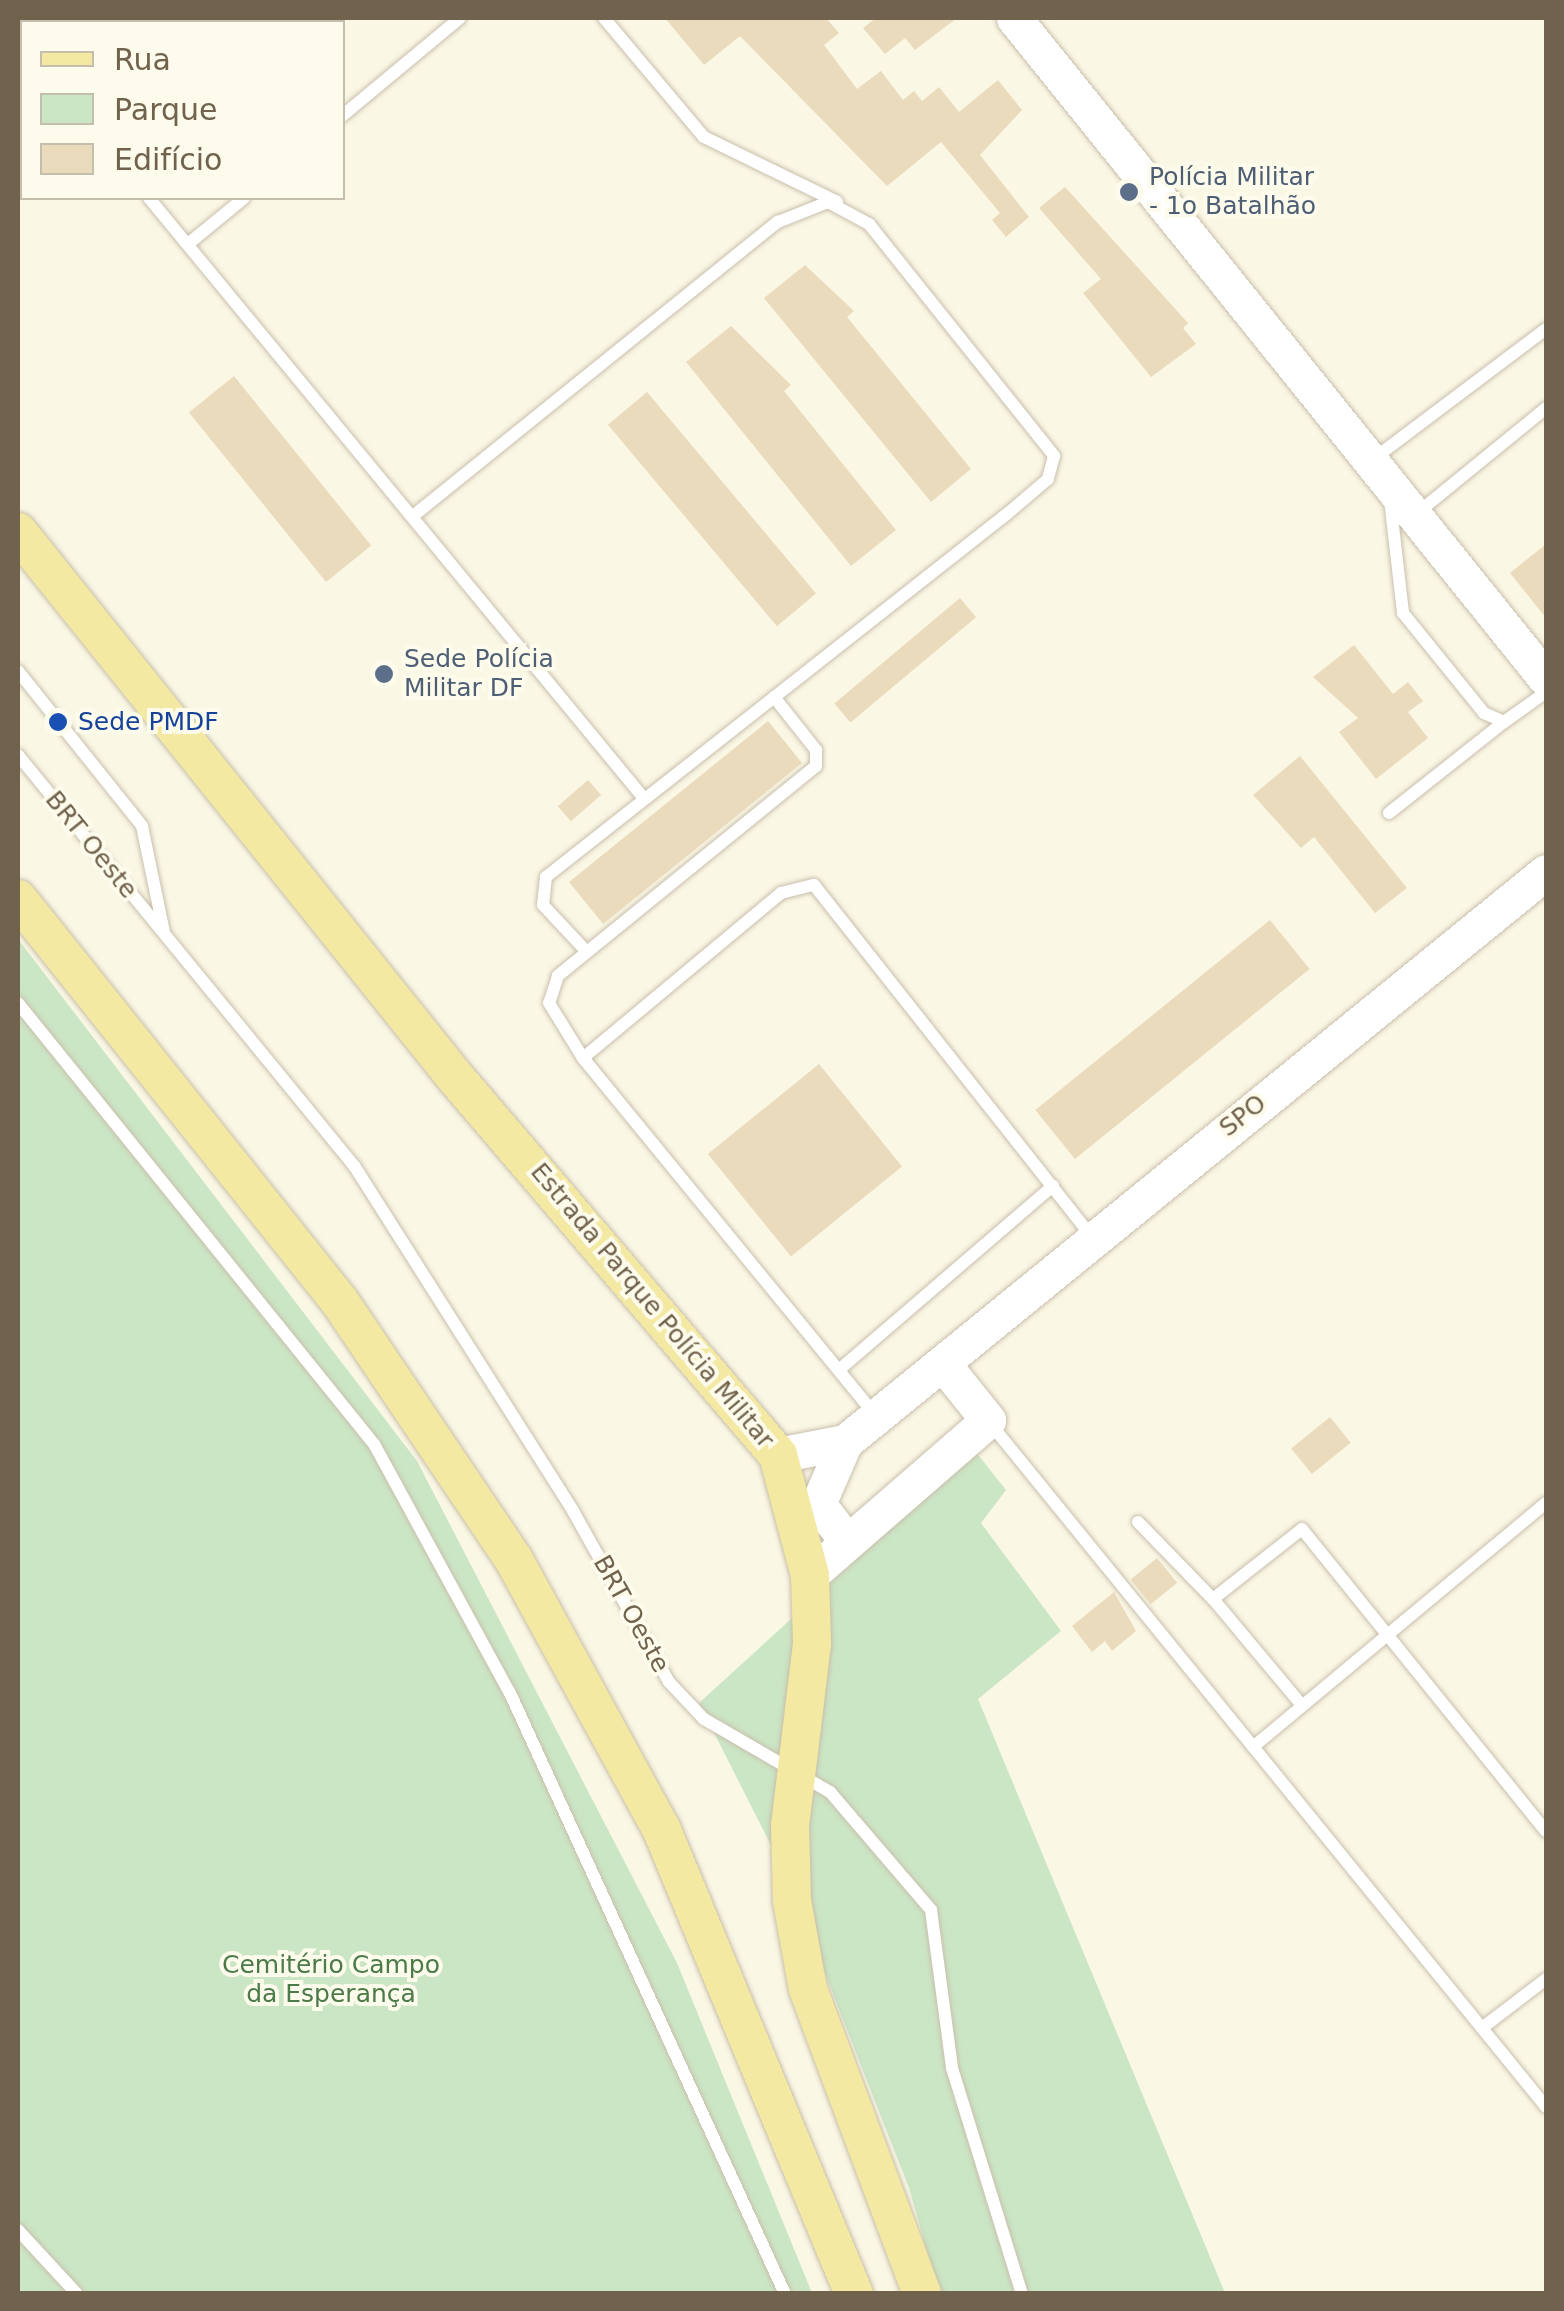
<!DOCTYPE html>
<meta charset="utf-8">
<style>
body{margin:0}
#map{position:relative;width:1564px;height:2311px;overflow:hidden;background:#faf7e5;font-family:"DejaVu Sans",sans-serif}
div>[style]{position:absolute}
.green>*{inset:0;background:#cbe6c5}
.building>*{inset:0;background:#ebdbbd;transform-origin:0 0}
.roads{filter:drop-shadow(0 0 2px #c8bfab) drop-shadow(0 0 2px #c8bfab)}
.lane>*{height:12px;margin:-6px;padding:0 6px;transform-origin:6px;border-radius:6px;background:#fff}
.secondary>*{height:35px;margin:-17.5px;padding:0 17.5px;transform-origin:17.5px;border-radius:17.5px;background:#fff}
.primary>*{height:38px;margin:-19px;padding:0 19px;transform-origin:19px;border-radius:19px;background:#f3e9a3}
.dots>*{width:28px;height:28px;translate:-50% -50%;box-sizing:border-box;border:5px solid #fdfbeb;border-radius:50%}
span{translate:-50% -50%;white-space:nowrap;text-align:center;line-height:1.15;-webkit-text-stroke:8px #fdfbeb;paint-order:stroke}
.service-label{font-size:25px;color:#4e5e75}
.left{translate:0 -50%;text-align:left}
.transit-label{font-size:25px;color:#164399}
.street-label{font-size:25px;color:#71624d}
.park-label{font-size:25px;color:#4b7b49}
.frame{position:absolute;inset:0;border:20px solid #71624d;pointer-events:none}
.legend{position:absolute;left:20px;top:20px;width:325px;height:180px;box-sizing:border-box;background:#fdfbeb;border:2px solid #c5beac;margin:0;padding:12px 18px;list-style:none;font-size:30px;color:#71624d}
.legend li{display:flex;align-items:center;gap:20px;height:50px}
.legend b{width:50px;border:2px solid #c5beac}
</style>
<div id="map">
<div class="green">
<i style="clip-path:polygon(18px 939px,417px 1461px,677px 1963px,812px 2293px,18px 2293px)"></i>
<i style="clip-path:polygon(975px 1451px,1006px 1490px,981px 1523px,1061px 1631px,978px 1699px,1225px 2293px,939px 2293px,909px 2188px,788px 1879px,699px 1703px)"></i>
</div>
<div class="building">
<i style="clip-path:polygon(665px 18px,826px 18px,839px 33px,824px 45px,857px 89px,881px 71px,903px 100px,914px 91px,922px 101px,939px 87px,959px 112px,998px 80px,1022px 110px,980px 155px,1029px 217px,1006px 237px,992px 220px,1000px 213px,941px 142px,887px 186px,740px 36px,704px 65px)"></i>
<i style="clip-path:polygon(876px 18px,957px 18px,915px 50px,905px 38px,885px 54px,863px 28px)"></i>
<i style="clip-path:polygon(1065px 187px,1188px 323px,1183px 328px,1196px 344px,1151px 377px,1083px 293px,1101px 279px,1039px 208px)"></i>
<i style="clip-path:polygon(805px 265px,854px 311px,847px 317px,971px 469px,931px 502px,764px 298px)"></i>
<i style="clip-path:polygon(731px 326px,791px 385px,784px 391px,896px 530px,851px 566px,686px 362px)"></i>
<i style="left:234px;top:376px;width:218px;height:58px;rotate:51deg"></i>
<i style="left:647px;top:392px;width:263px;height:51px;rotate:50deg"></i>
<i style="clip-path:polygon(1546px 544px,1546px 618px,1510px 573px)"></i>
<i style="left:960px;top:598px;width:25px;height:164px;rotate:50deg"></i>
<i style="clip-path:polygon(1354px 645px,1393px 694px,1408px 682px,1423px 701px,1408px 712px,1428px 738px,1376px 779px,1339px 732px,1358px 718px,1313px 677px)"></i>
<i style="left:768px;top:721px;width:54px;height:256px;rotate:51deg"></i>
<i style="clip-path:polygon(1300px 756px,1407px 888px,1375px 913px,1314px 837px,1301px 848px,1253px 795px)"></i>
<i style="left:588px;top:780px;width:20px;height:40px;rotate:49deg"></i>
<i style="left:1270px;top:920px;width:63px;height:302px;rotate:51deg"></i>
<i style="left:819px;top:1064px;width:132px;height:143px;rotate:51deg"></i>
<i style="left:1330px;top:1417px;width:33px;height:50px;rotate:51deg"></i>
<i style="left:1157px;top:1558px;width:32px;height:34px;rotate:51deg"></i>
<i style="clip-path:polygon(1114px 1592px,1136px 1631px,1112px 1651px,1105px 1641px,1092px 1652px,1072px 1626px)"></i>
</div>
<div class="roads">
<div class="lane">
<i style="left:604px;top:18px;width:155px;rotate:50deg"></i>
<i style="left:704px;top:137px;width:148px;rotate:26deg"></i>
<i style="left:235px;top:22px;width:7px;rotate:-34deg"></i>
<i style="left:342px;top:116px;width:153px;rotate:-39.7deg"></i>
<i style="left:149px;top:198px;width:775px;rotate:50.5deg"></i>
<i style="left:188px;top:244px;width:72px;rotate:-39.4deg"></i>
<i style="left:1372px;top:460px;width:218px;rotate:-37deg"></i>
<i style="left:1390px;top:500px;width:114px;rotate:83.4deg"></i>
<i style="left:1403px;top:613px;width:129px;rotate:51deg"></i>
<i style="left:1484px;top:713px;width:22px;rotate:24deg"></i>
<i style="left:1504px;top:722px;width:52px;rotate:-35.5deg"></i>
<i style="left:1416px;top:514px;width:168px;rotate:-39.2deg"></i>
<i style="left:413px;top:516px;width:469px;rotate:-38.9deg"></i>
<i style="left:778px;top:222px;width:54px;rotate:-21.8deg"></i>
<i style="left:828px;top:202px;width:47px;rotate:28.2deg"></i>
<i style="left:869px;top:224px;width:297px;rotate:51.4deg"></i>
<i style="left:1054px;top:456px;width:24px;rotate:105deg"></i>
<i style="left:1048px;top:479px;width:52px;rotate:139.6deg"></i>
<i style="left:1008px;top:513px;width:588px;rotate:141.77deg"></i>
<i style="left:546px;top:877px;width:28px;rotate:96deg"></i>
<i style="left:543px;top:905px;width:63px;rotate:46.9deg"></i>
<i style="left:18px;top:671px;width:198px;rotate:51.3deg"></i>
<i style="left:142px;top:826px;width:108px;rotate:78.3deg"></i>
<i style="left:774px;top:697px;width:68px;rotate:51.6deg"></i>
<i style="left:816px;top:750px;width:16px;rotate:90deg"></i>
<i style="left:816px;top:766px;width:333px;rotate:140.9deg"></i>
<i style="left:558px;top:976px;width:28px;rotate:108deg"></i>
<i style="left:549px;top:1003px;width:65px;rotate:58.3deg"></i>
<i style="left:583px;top:1058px;width:461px;rotate:50.7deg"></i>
<i style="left:18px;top:755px;width:532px;rotate:50.72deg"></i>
<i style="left:355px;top:1167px;width:407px;rotate:57.6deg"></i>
<i style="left:573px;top:1511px;width:196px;rotate:60.7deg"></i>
<i style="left:669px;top:1682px;width:51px;rotate:46.6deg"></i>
<i style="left:704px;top:1719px;width:146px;rotate:30.1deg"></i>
<i style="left:830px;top:1792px;width:155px;rotate:49.4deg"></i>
<i style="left:931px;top:1910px;width:159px;rotate:82.4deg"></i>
<i style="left:952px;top:2068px;width:237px;rotate:72.8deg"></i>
<i style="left:1389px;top:813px;width:147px;rotate:-38.4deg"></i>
<i style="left:18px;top:1003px;width:567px;rotate:51.09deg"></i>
<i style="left:374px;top:1444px;width:284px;rotate:61.4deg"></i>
<i style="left:510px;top:1693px;width:661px;rotate:65.41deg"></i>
<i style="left:583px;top:1058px;width:258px;rotate:-39.8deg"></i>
<i style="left:781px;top:893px;width:34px;rotate:-14deg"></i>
<i style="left:814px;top:885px;width:449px;rotate:51.7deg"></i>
<i style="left:840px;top:1369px;width:281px;rotate:-40.7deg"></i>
<i style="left:989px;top:1422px;width:883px;rotate:50.88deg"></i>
<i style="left:1138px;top:1522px;width:107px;rotate:45.8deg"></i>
<i style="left:1300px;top:1703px;width:136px;rotate:-129.9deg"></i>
<i style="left:1213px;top:1599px;width:113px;rotate:-38.2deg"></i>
<i style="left:1302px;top:1529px;width:388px;rotate:51.1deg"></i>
<i style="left:1253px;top:1747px;width:381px;rotate:-39.8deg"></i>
<i style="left:1482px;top:2028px;width:81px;rotate:-37.4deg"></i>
<i style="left:18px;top:2230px;width:87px;rotate:47.3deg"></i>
</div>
<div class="secondary">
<i style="left:1014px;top:18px;width:848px;rotate:51.17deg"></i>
<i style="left:845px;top:1442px;width:68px;rotate:113.5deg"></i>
<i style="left:818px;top:1504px;width:47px;rotate:51.9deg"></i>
<i style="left:778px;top:1455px;width:68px;rotate:-11deg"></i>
<i style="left:845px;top:1442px;width:903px;rotate:-39.12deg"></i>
<i style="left:810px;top:1575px;width:236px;rotate:-41deg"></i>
<i style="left:988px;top:1420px;width:70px;rotate:-128.7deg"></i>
</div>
<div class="primary">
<i style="left:18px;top:532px;width:699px;rotate:51.28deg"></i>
<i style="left:455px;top:1077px;width:497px;rotate:49.5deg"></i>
<i style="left:778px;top:1455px;width:124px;rotate:75.1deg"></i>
<i style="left:810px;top:1575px;width:69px;rotate:88.3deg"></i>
<i style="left:812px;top:1644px;width:182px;rotate:96.9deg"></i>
<i style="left:790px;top:1825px;width:76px;rotate:88.5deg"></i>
<i style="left:792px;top:1901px;width:89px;rotate:79.7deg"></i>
<i style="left:808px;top:1989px;width:326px;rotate:69.5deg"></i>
<i style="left:18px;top:899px;width:516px;rotate:51.37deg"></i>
<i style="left:340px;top:1302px;width:311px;rotate:56deg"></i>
<i style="left:514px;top:1560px;width:306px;rotate:61.3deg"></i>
<i style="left:661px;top:1828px;width:504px;rotate:67.5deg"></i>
</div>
</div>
<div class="dots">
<i style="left:1129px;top:192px;background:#5c6f8a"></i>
<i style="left:384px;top:674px;background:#5c6f8a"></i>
<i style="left:58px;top:722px;background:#1a4fb4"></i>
</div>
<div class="service-label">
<span class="left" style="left:1149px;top:192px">Polícia Militar<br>- 1o Batalhão</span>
<span class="left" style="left:404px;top:674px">Sede Polícia<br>Militar DF</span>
</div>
<div class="transit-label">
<span class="left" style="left:78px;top:722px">Sede PMDF</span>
</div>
<div class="street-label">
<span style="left:91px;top:845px;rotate:51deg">BRT Oeste</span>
<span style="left:1243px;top:1116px;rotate:-38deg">SPO</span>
<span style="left:652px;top:1306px;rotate:50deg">Estrada Parque Polícia Militar</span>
<span style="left:631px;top:1614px;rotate:61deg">BRT Oeste</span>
</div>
<div class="park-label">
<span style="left:331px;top:1980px">Cemitério Campo<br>da Esperança</span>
</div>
<div class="frame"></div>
<ul class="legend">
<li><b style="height:12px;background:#f3e9a3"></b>Rua</li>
<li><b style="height:28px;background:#cbe6c5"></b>Parque</li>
<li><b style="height:28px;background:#ebdbbd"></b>Edifício</li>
</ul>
</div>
